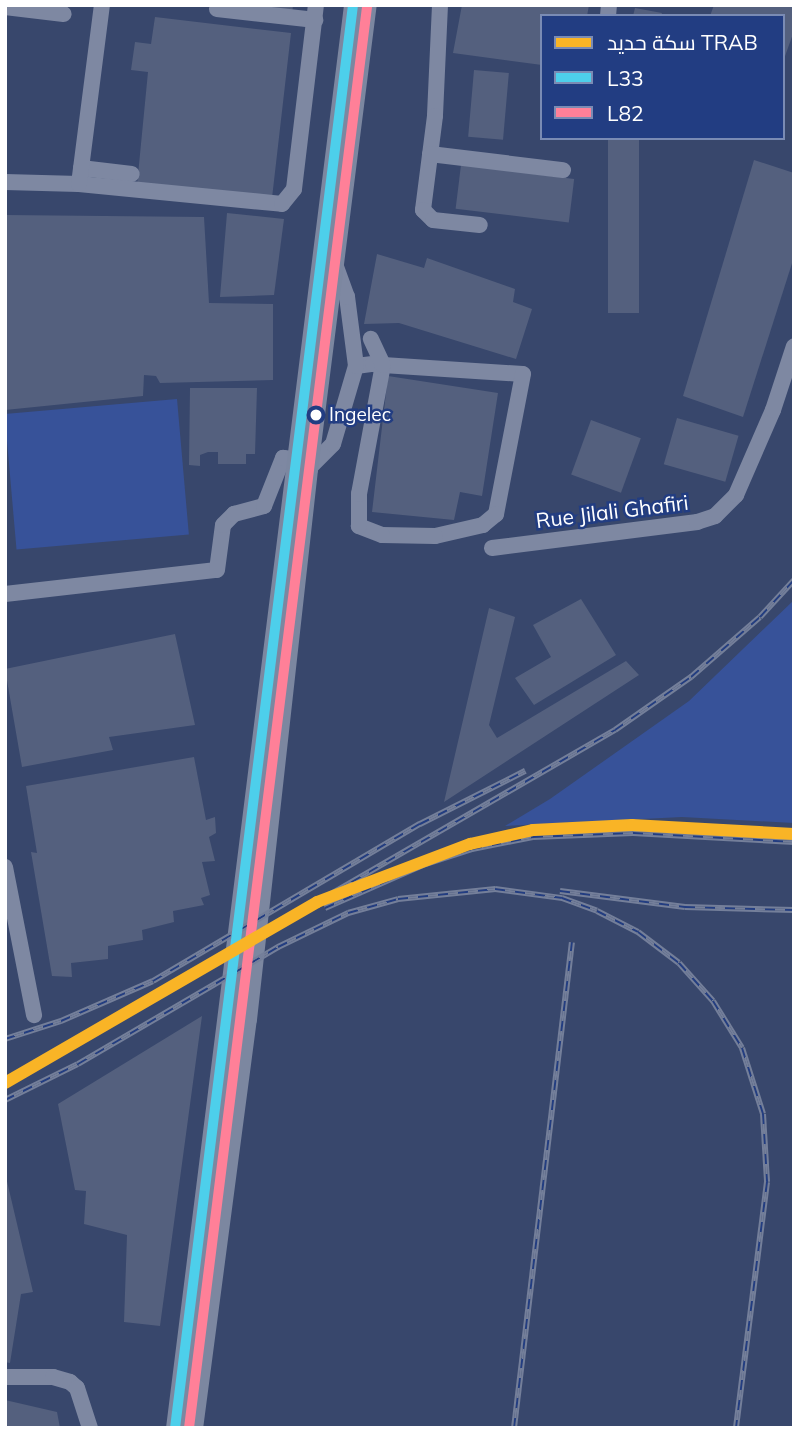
<!DOCTYPE html>
<meta charset="utf-8">
<style>
body{margin:0}
#map{position:relative;width:799px;height:1433px;overflow:hidden;background:#38476c;font-family:Mulish,Cairo,sans-serif}
div>[style]{position:absolute}
.green>*{inset:0;background:#375299;transform-origin:0 0}
.building>*{inset:0;background:#54607e;transform-origin:0 0}
.minor>*{height:16px;margin:-8px;padding:0 8px;transform-origin:8px;border-radius:8px;background:#7e88a2}
.major>*{height:19px;margin:-9.5px;padding:0 9.5px;transform-origin:9.5px;border-radius:9.5px;background:#7c87a0}
.rail>*{height:6px;margin-top:-3px;transform-origin:0;background:repeating-linear-gradient(90deg,#223d82 0 10px,#747f9a 0 20px);box-sizing:border-box;border-block:2px solid #747f9a}
.bus-1>*{height:10px;margin:-5px;padding:0 5px;transform-origin:5px;border-radius:5px;background:#4dcfeb}
.bus-2>*{height:10px;margin:-5px;padding:0 5px;transform-origin:5px;border-radius:5px;background:#ff8098}
.rail-1>*{height:12px;margin:-6px;padding:0 6px;transform-origin:6px;border-radius:6px;background:#f9b426}
.dots>*{width:19px;height:19px;translate:-50% -50%;box-sizing:border-box;border:4px solid #223d82;border-radius:50%}
span{translate:-50% -50%;white-space:nowrap;text-align:center;line-height:1.15;-webkit-text-stroke:5px #223d82;paint-order:stroke}
.bus-label{font-size:19px;color:#fff}
.left{translate:0 -50%;text-align:left}
.street-label{font-size:21px;color:#fff}
.frame{position:absolute;inset:0;border:7px solid #fff;pointer-events:none}
.legend{position:absolute;left:540px;top:14px;width:245px;height:126px;box-sizing:border-box;background:#223d82;border:2px solid #7a8bb4;margin:0;padding:9px 12px;list-style:none;font-size:21px;color:#fff}
.legend li{display:flex;align-items:center;gap:14px;height:35px}
.legend b{width:35px;border:2px solid #7a8bb4}
</style>
<div id="map">
<div class="green">
<i style="left:177px;top:399px;width:136px;height:173px;rotate:85deg"></i>
<i style="clip-path:polygon(794px 600px,794px 823px,682px 817px,505px 826px,550px 799px,689px 701px)"></i>
</div>
<div class="building">
<i style="clip-path:polygon(236px 5px,293px 5px,292px 15px)"></i>
<i style="clip-path:polygon(462px 5px,589px 5px,587px 16px,542px 16px,542px 65px,453px 53px)"></i>
<i style="clip-path:polygon(714px 5px,794px 5px,794px 31px,784px 59px,783px 16px,710px 16px)"></i>
<i style="clip-path:polygon(635px 8px,662px 13px,661px 16px,633px 16px)"></i>
<i style="clip-path:polygon(155px 17px,291px 33px,272px 198px,137px 185px,148px 72px,131px 70px,135px 42px,151px 44px)"></i>
<i style="left:474px;top:70px;width:35px;height:67px;rotate:5deg"></i>
<i style="left:608px;top:138px;width:31px;height:175px"></i>
<i style="clip-path:polygon(754px 160px,794px 173px,794px 257px,743px 417px,683px 396px)"></i>
<i style="left:461px;top:165px;width:114px;height:44px;rotate:7deg"></i>
<i style="clip-path:polygon(227px 213px,284px 219px,274px 295px,220px 297px)"></i>
<i style="clip-path:polygon(5px 215px,204px 217px,209px 303px,273px 304px,273px 380px,160px 383px,156px 376px,144px 375px,143px 396px,5px 410px)"></i>
<i style="clip-path:polygon(377px 254px,424px 268px,427px 258px,515px 289px,513px 302px,532px 309px,516px 359px,399px 323px,364px 324px)"></i>
<i style="clip-path:polygon(388px 376px,498px 393px,482px 496px,460px 492px,454px 520px,372px 512px)"></i>
<i style="clip-path:polygon(190px 388px,257px 388px,255px 454px,246px 454px,246px 464px,218px 464px,218px 452px,208px 452px,200px 455px,200px 466px,189px 465px)"></i>
<i style="left:677px;top:418px;width:64px;height:48px;rotate:16deg"></i>
<i style="left:591px;top:420px;width:53px;height:58px;rotate:20deg"></i>
<i style="clip-path:polygon(581px 599px,616px 655px,534px 705px,515px 678px,551px 657px,533px 625px)"></i>
<i style="clip-path:polygon(489px 608px,515px 617px,489px 725px,497px 738px,626px 661px,639px 675px,444px 802px)"></i>
<i style="clip-path:polygon(175px 634px,195px 725px,109px 737px,113px 750px,22px 767px,5px 669px)"></i>
<i style="clip-path:polygon(194px 757px,206px 820px,215px 817px,216px 833px,209px 837px,215px 861px,202px 862px,210px 895px,201px 898px,204px 905px,173px 911px,174px 922px,142px 930px,143px 940px,108px 946px,108px 959px,71px 963px,72px 977px,52px 976px,31px 852px,37px 853px,26px 786px)"></i>
<i style="clip-path:polygon(202px 1016px,160px 1326px,124px 1322px,127px 1235px,84px 1224px,86px 1191px,75px 1190px,58px 1104px)"></i>
<i style="clip-path:polygon(6px 1177px,33px 1292px,21px 1294px,10px 1363px,5px 1362px)"></i>
<i style="clip-path:polygon(5px 1400px,57px 1412px,60px 1428px,5px 1428px)"></i>
</div>
<div class="minor">
<i style="left:440px;top:5px;width:111px;rotate:92.6deg"></i>
<i style="left:435px;top:116px;width:95px;rotate:97.3deg"></i>
<i style="left:423px;top:210px;width:14px;rotate:45deg"></i>
<i style="left:433px;top:220px;width:47px;rotate:6.1deg"></i>
<i style="left:5px;top:7px;width:59px;rotate:6.8deg"></i>
<i style="left:217px;top:9px;width:99px;rotate:6.4deg"></i>
<i style="left:608px;top:16px;width:11px;rotate:-85deg"></i>
<i style="left:430px;top:154px;width:134px;rotate:6.9deg"></i>
<i style="left:81px;top:168px;width:51px;rotate:6.7deg"></i>
<i style="left:5px;top:182px;width:74px;rotate:1.5deg"></i>
<i style="left:79px;top:184px;width:204px;rotate:5.6deg"></i>
<i style="left:282px;top:204px;width:19px;rotate:-51deg"></i>
<i style="left:294px;top:189px;width:185px;rotate:-83.2deg"></i>
<i style="left:79px;top:184px;width:180px;rotate:-82.7deg"></i>
<i style="left:356px;top:366px;width:17px;rotate:-7deg"></i>
<i style="left:373px;top:364px;width:10px;rotate:6deg"></i>
<i style="left:383px;top:365px;width:140px;rotate:3.7deg"></i>
<i style="left:523px;top:374px;width:143px;rotate:100.9deg"></i>
<i style="left:496px;top:514px;width:17px;rotate:140deg"></i>
<i style="left:483px;top:525px;width:49px;rotate:167.1deg"></i>
<i style="left:435px;top:536px;width:53px;rotate:-178.9deg"></i>
<i style="left:382px;top:535px;width:25px;rotate:-159deg"></i>
<i style="left:359px;top:526px;width:32px;rotate:-90deg"></i>
<i style="left:359px;top:494px;width:131px;rotate:-79.5deg"></i>
<i style="left:383px;top:365px;width:29px;rotate:-115deg"></i>
<i style="left:308px;top:469px;width:35px;rotate:-45deg"></i>
<i style="left:333px;top:444px;width:81px;rotate:-73.6deg"></i>
<i style="left:356px;top:366px;width:70px;rotate:-97.4deg"></i>
<i style="left:347px;top:297px;width:38px;rotate:-110deg"></i>
<i style="left:492px;top:548px;width:207px;rotate:-7.2deg"></i>
<i style="left:697px;top:522px;width:19px;rotate:-18deg"></i>
<i style="left:715px;top:516px;width:30px;rotate:-45deg"></i>
<i style="left:736px;top:495px;width:93px;rotate:-66.5deg"></i>
<i style="left:773px;top:410px;width:67px;rotate:-71.8deg"></i>
<i style="left:5px;top:594px;width:213px;rotate:-6.5deg"></i>
<i style="left:217px;top:570px;width:45px;rotate:-82.4deg"></i>
<i style="left:223px;top:525px;width:16px;rotate:-45deg"></i>
<i style="left:234px;top:514px;width:31px;rotate:-15deg"></i>
<i style="left:264px;top:506px;width:52px;rotate:-68.4deg"></i>
<i style="left:283px;top:458px;width:12px;rotate:5deg"></i>
<i style="left:5px;top:867px;width:151px;rotate:78.9deg"></i>
<i style="left:5px;top:1377px;width:48px"></i>
<i style="left:53px;top:1377px;width:18px;rotate:16deg"></i>
<i style="left:70px;top:1382px;width:9px;rotate:41deg"></i>
<i style="left:77px;top:1388px;width:42px;rotate:72deg"></i>
</div>
<div class="major">
<i style="left:175px;top:1428px;width:1434px;rotate:-82.87deg"></i>
<i style="left:193px;top:1428px;width:413px;rotate:-82.5deg"></i>
<i style="left:247px;top:1019px;width:553px;rotate:-83.67deg"></i>
<i style="left:308px;top:469px;width:468px;rotate:-82.8deg"></i>
</div>
<div class="rail">
<i style="left:560px;top:891px;width:126px;rotate:7.3deg"></i>
<i style="left:685px;top:907px;width:109px;rotate:1.6deg"></i>
<i style="left:317px;top:902px;width:344px;rotate:-30deg"></i>
<i style="left:615px;top:730px;width:93px;rotate:-34.9deg"></i>
<i style="left:691px;top:677px;width:91px;rotate:-41deg"></i>
<i style="left:760px;top:617px;width:50px;rotate:-47.4deg"></i>
<i style="left:325px;top:908px;width:107px;rotate:-23.7deg"></i>
<i style="left:423px;top:865px;width:52px;rotate:-18.1deg"></i>
<i style="left:472px;top:849px;width:62px;rotate:-11.1deg"></i>
<i style="left:533px;top:837px;width:100px;rotate:-2.3deg"></i>
<i style="left:633px;top:833px;width:161px;rotate:3.2deg"></i>
<i style="left:5px;top:1039px;width:59px;rotate:-17.8deg"></i>
<i style="left:61px;top:1021px;width:100px;rotate:-23.5deg"></i>
<i style="left:153px;top:981px;width:310px;rotate:-30.5deg"></i>
<i style="left:420px;top:824px;width:118px;rotate:-26.8deg"></i>
<i style="left:5px;top:1100px;width:81px;rotate:-26.3deg"></i>
<i style="left:78px;top:1064px;width:232px;rotate:-30.3deg"></i>
<i style="left:278px;top:947px;width:78px;rotate:-25.9deg"></i>
<i style="left:348px;top:913px;width:52px;rotate:-15.6deg"></i>
<i style="left:398px;top:899px;width:98px;rotate:-5.9deg"></i>
<i style="left:495px;top:889px;width:68px;rotate:7.7deg"></i>
<i style="left:562px;top:898px;width:37px;rotate:20deg"></i>
<i style="left:597px;top:911px;width:46px;rotate:27.1deg"></i>
<i style="left:638px;top:932px;width:51px;rotate:37.1deg"></i>
<i style="left:679px;top:963px;width:51px;rotate:48.2deg"></i>
<i style="left:713px;top:1001px;width:55px;rotate:58.3deg"></i>
<i style="left:742px;top:1048px;width:69px;rotate:72.3deg"></i>
<i style="left:763px;top:1114px;width:68px;rotate:86.6deg"></i>
<i style="left:767px;top:1182px;width:248px;rotate:97.2deg"></i>
<i style="left:514px;top:1428px;width:489px;rotate:-83.2deg"></i>
</div>
<div class="bus-1">
<i style="left:175px;top:1428px;width:1434px;rotate:-82.87deg"></i>
</div>
<div class="bus-2">
<i style="left:189px;top:1428px;width:1432px;rotate:-82.86deg"></i>
</div>
<div class="rail-1">
<i style="left:5px;top:1083px;width:361px;rotate:-30.1deg"></i>
<i style="left:317px;top:902px;width:164px;rotate:-20.8deg"></i>
<i style="left:470px;top:844px;width:65px;rotate:-12.5deg"></i>
<i style="left:533px;top:830px;width:99px;rotate:-2.9deg"></i>
<i style="left:632px;top:825px;width:162px;rotate:3.2deg"></i>
</div>
<div class="dots">
<i style="left:316px;top:415px;background:#fff"></i>
</div>
<div class="bus-label">
<span class="left" style="left:329px;top:415px">Ingelec</span>
</div>
<div class="street-label">
<span style="left:612px;top:511px;rotate:-7deg">Rue Jilali Ghafiri</span>
</div>
<div class="frame"></div>
<ul class="legend">
<li><b style="height:9px;background:#f9b426"></b>سكة حديد TRAB</li>
<li><b style="height:9px;background:#4dcfeb"></b>L33</li>
<li><b style="height:9px;background:#ff8098"></b>L82</li>
</ul>
</div>
